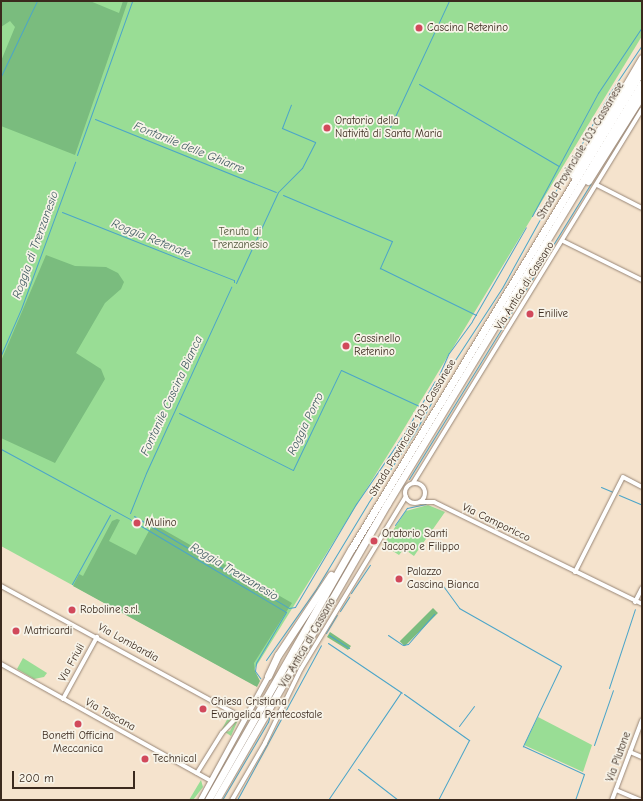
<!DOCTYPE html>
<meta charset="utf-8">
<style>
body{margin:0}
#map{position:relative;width:643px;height:801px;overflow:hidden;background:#f5e3cd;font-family:"Comic Neue",sans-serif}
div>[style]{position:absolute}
.green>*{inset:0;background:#99dd95}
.forest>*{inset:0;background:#7abc7e;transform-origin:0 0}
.stream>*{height:1px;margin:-0.5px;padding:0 0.5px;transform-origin:0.5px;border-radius:0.5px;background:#4ba5c9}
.roads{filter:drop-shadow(0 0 1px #988676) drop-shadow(0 0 1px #988676)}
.minor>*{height:4px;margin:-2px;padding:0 2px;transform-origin:2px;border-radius:2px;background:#fff}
.minor>.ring{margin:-2px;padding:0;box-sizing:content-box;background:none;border:4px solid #fff;border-radius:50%}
.tertiary>*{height:5px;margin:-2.5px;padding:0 2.5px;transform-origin:2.5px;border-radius:2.5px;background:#fff}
.trunk>*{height:7px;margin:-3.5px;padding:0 3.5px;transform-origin:3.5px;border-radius:3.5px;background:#fff}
.dots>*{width:11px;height:11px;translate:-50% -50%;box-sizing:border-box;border:2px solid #f7f3e8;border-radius:50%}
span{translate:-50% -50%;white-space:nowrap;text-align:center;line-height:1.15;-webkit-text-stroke:3.5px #f7f3e8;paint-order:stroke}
.poi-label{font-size:11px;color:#3b2a1e}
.left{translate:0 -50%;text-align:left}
.street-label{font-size:11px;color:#3b2a1e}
.park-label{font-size:11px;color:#52573c}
.water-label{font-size:12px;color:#415b62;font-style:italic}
.frame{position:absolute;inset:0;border:2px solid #3b2a1e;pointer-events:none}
.scale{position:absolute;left:12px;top:771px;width:123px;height:18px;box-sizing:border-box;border:2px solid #3b2a1e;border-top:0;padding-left:5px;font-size:12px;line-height:14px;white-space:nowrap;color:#3b2a1e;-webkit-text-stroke:3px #f7f3e8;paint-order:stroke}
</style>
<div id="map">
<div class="green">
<i style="clip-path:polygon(1px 1px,642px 1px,642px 36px,397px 440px,247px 681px,1px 546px)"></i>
<i style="clip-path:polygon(428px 505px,445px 512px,414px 556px,404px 549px,399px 555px,383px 545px,406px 511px)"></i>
<i style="clip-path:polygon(23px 658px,47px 673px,44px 677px,34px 679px,17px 669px)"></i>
<i style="clip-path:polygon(230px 714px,238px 720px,231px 736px,225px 732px,230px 731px,236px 720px,233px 717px,221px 731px)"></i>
<i style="clip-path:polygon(538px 717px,592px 745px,583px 772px,524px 745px)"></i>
<i style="clip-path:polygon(201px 780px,203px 787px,193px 800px,189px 800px)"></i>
</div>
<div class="forest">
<i style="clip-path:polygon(1px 1px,90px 1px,119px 13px,123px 1px,128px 1px,75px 155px,1px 126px,1px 61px,15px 27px,10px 21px,1px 27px)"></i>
<i style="clip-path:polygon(46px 255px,75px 266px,106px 267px,118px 273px,124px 282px,121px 289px,105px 303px,76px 353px,101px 369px,105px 379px,55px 463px,1px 438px,1px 361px)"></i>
<i style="clip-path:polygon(117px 519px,120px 520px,109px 541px,136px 555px,150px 529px,157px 526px,292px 603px,254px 663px,255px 671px,260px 681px,257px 687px,73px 586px,79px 574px,83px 576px,112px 521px)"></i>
<i style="left:433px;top:608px;width:7px;height:47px;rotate:45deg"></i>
<i style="clip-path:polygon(330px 632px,351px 646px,348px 650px,327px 637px)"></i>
</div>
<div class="stream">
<i style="left:1px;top:76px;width:83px;rotate:-64.4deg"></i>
<i style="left:419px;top:84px;width:162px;rotate:30.4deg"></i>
<i style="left:95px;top:119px;width:195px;rotate:22deg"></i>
<i style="left:385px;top:138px;width:151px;rotate:-65deg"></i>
<i style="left:77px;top:155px;width:164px;rotate:-70.3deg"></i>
<i style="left:283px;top:195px;width:118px;rotate:22.9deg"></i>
<i style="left:392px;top:241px;width:30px;rotate:114deg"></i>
<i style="left:380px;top:268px;width:107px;rotate:26.1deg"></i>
<i style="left:62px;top:212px;width:185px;rotate:21.6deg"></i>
<i style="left:234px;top:280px;width:2px;rotate:90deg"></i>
<i style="left:532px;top:216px;width:140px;rotate:-61.8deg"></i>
<i style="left:598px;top:93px;width:79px;rotate:-56.3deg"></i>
<i style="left:236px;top:283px;width:100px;rotate:-65.2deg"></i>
<i style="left:278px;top:192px;width:34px;rotate:-45deg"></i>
<i style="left:302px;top:168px;width:29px;rotate:-63deg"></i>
<i style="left:315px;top:142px;width:36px;rotate:-157deg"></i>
<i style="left:282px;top:128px;width:25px;rotate:-69deg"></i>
<i style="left:1px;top:355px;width:50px;rotate:-66.5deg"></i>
<i style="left:21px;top:309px;width:157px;rotate:-69.8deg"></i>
<i style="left:439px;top:375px;width:24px;rotate:-66deg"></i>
<i style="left:449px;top:353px;width:39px;rotate:-54deg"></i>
<i style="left:472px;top:321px;width:108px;rotate:-60.1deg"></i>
<i style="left:179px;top:413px;width:127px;rotate:26.6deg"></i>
<i style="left:293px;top:470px;width:111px;rotate:-64.4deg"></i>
<i style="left:341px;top:370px;width:86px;rotate:24.8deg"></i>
<i style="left:1px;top:449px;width:147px;rotate:28.5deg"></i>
<i style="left:409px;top:479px;width:347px;rotate:-58.4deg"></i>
<i style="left:601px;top:487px;width:13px;rotate:23deg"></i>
<i style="left:619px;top:495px;width:25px;rotate:23deg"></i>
<i style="left:130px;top:513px;width:43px;rotate:-68.2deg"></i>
<i style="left:146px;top:473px;width:205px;rotate:-65.4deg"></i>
<i style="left:134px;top:516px;width:180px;rotate:30.7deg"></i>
<i style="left:289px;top:608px;width:6px;rotate:-9deg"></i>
<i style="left:295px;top:607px;width:120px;rotate:-59.4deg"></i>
<i style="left:356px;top:504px;width:85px;rotate:-55.6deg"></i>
<i style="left:404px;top:434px;width:61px;rotate:-59.7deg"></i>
<i style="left:131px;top:520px;width:180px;rotate:30.7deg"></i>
<i style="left:286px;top:612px;width:59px;rotate:120.5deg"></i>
<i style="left:256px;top:663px;width:8px;rotate:97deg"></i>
<i style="left:255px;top:671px;width:9px;rotate:54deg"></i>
<i style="left:395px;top:525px;width:21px;rotate:-55deg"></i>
<i style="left:407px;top:508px;width:19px;rotate:-12deg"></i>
<i style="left:441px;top:583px;width:31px;rotate:54deg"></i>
<i style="left:459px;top:608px;width:117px;rotate:29.6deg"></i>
<i style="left:561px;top:666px;width:89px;rotate:115.4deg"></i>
<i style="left:523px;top:746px;width:67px;rotate:24.7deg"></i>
<i style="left:584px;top:774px;width:28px;rotate:109deg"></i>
<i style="left:72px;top:584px;width:79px;rotate:-61.2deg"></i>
<i style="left:351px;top:593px;width:34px;rotate:-56deg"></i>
<i style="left:340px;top:611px;width:17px;rotate:-57deg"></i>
<i style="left:326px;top:633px;width:21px;rotate:-59deg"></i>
<i style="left:329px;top:635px;width:24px;rotate:33deg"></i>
<i style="left:388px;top:635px;width:18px;rotate:34deg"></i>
<i style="left:403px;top:645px;width:5px;rotate:-11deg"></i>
<i style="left:408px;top:644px;width:40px;rotate:-49deg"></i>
<i style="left:328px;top:643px;width:89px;rotate:34deg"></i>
<i style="left:305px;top:653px;width:14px;rotate:-60deg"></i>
<i style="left:266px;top:660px;width:87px;rotate:-54.8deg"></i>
<i style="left:316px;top:589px;width:100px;rotate:-58.8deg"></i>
<i style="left:368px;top:503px;width:85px;rotate:-56.5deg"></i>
<i style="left:415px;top:432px;width:82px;rotate:-60.9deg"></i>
<i style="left:455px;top:360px;width:86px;rotate:-56.9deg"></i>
<i style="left:502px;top:288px;width:222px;rotate:-61.1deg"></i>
<i style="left:609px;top:94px;width:59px;rotate:-56deg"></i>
<i style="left:609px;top:688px;width:83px;rotate:-71.8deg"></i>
<i style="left:404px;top:694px;width:80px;rotate:35.3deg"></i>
<i style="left:469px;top:740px;width:68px;rotate:117.3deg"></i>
<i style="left:459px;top:726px;width:25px;rotate:-53deg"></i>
<i style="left:594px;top:745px;width:58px;rotate:-70.9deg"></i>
<i style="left:358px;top:769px;width:51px;rotate:37.8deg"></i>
<i style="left:222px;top:800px;width:91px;rotate:-59.5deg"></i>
<i style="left:268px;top:722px;width:11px;rotate:-75deg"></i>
<i style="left:237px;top:800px;width:176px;rotate:-61.5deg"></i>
<i style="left:328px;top:800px;width:130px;rotate:-55.9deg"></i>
</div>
<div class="roads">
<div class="minor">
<i style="left:597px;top:185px;width:51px;rotate:27.1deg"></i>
<i style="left:563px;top:241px;width:88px;rotate:26.3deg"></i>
<i class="ring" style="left:405px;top:483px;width:16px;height:16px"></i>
<i style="left:413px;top:483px;width:438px;rotate:-58.5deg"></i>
<i style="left:420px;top:502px;width:14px"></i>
<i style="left:434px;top:502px;width:232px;rotate:26.1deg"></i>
<i style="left:575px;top:572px;width:106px;rotate:-63.2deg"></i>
<i style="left:623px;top:477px;width:21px;rotate:28deg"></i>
<i style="left:1px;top:586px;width:278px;rotate:28.6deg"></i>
<i style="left:635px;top:602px;width:16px;rotate:-63deg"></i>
<i style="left:1px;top:664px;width:240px;rotate:29.1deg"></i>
<i style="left:63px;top:699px;width:71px;rotate:-61.3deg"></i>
<i style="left:630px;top:752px;width:13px;rotate:23deg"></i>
<i style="left:197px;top:773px;width:47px;rotate:-58deg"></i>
<i style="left:222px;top:733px;width:19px;rotate:-47deg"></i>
<i style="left:616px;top:790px;width:26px;rotate:23deg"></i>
<i style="left:232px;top:800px;width:66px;rotate:-59.9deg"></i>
<i style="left:265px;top:743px;width:82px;rotate:-64.1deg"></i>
<i style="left:301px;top:669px;width:202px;rotate:-58.7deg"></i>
<i style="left:612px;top:800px;width:85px;rotate:-69.4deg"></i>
</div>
<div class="tertiary">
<i style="left:200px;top:800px;width:141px;rotate:-61.3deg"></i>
</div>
<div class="trunk">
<i style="left:573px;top:175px;width:136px;rotate:-59.5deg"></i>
<i style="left:588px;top:181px;width:102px;rotate:-57.9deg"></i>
<i style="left:268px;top:676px;width:23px;rotate:-65deg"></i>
<i style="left:278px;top:655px;width:96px;rotate:-56.5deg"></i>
<i style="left:208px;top:800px;width:290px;rotate:-60.3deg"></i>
<i style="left:352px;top:548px;width:559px;rotate:-58.76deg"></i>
<i style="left:216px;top:800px;width:342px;rotate:-60deg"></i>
<i style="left:387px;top:504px;width:492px;rotate:-58.8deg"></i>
</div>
</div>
<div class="dots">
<i style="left:419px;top:28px;background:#d1495b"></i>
<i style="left:327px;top:128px;background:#d1495b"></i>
<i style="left:530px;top:314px;background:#d1495b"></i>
<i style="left:346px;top:346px;background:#d1495b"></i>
<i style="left:137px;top:523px;background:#d1495b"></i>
<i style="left:374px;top:541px;background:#d1495b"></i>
<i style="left:399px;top:579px;background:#d1495b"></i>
<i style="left:72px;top:610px;background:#d1495b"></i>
<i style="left:16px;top:631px;background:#d1495b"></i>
<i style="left:203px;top:709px;background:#d1495b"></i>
<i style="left:78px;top:724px;background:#d1495b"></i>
<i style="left:145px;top:759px;background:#d1495b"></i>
</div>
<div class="poi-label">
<span class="left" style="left:427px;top:28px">Cascina Retenino</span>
<span class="left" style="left:335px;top:128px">Oratorio della<br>Natività di Santa Maria</span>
<span class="left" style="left:538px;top:314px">Enilive</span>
<span class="left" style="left:354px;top:346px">Cassinello<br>Retenino</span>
<span class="left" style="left:145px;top:523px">Mulino</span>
<span class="left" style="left:382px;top:541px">Oratorio Santi<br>Jacopo e Filippo</span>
<span class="left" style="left:407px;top:579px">Palazzo<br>Cascina Bianca</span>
<span class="left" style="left:80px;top:610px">Roboline s.r.l.</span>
<span class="left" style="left:24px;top:631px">Matricardi</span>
<span class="left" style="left:211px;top:709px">Chiesa Cristiana<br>Evangelica Pentecostale</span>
<span style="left:78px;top:743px">Bonetti Officina<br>Meccanica</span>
<span class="left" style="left:153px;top:759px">Technical</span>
</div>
<div class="street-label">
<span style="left:581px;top:151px;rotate:-59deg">Strada Provinciale 103 Cassanese</span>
<span style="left:525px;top:286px;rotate:-58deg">Via Antica di Cassano</span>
<span style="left:413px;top:428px;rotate:-59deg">Strada Provinciale 103 Cassanese</span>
<span style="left:496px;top:523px;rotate:26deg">Via Camporicco</span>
<span style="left:128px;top:643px;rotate:29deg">Via Lombardia</span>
<span style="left:308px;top:643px;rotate:-60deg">Via Antica di Cassano</span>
<span style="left:72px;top:663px;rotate:-61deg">Via Friuli</span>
<span style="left:110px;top:715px;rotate:29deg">Via Toscana</span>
<span style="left:619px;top:757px;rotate:-70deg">Via Plutone</span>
</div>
<div class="park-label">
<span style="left:240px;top:239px">Tenuta di<br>Trenzanesio</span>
</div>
<div class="water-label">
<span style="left:189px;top:148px;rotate:22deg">Fontanile delle Ghiarre</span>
<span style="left:151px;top:239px;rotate:22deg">Roggia Retenate</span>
<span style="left:36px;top:245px;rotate:-70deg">Roggia di Trenzanesio</span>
<span style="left:172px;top:396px;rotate:-65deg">Fontanile Cascina Bianca</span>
<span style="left:306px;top:424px;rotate:-64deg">Roggia Porro</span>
<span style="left:234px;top:572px;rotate:31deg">Roggia Trenzanesio</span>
</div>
<div class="frame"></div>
<div class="scale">200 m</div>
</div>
